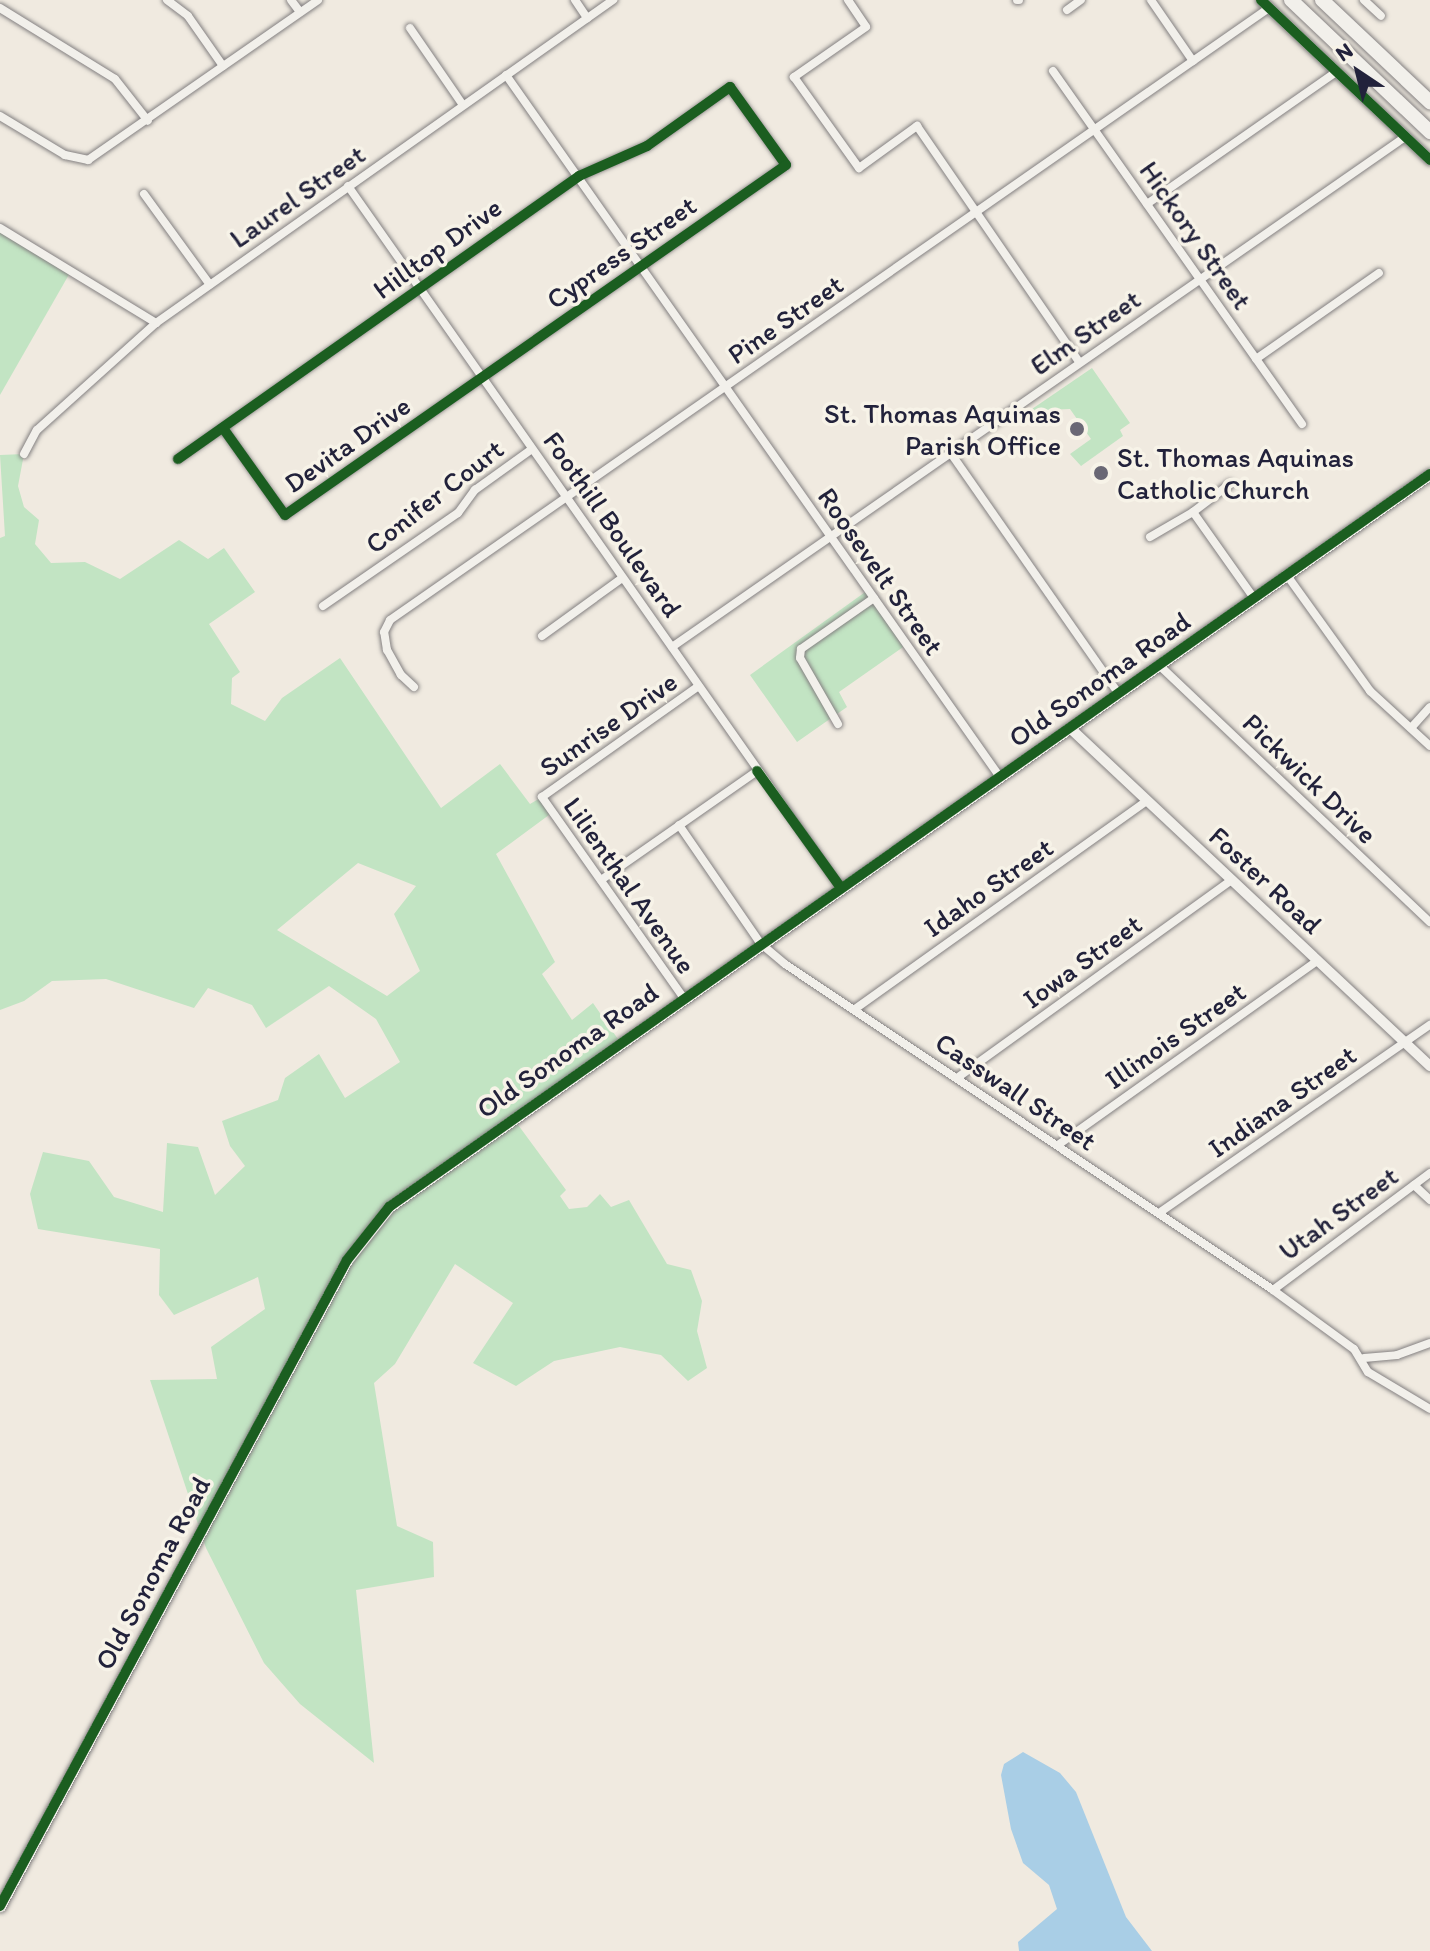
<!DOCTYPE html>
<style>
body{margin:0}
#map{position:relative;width:1430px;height:1951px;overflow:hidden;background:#f0eae0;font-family:Itim,sans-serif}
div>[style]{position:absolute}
.green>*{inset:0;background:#c2e4c3}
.water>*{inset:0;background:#a9cee6}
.roads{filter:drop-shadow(0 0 2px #838081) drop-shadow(0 0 2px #838081)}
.minor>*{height:8px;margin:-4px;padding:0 4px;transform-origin:4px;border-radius:4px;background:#f2f0eb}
.tertiary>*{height:10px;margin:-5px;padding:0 5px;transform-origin:5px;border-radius:5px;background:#f2f0eb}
.secondary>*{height:11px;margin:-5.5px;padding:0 5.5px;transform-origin:5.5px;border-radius:5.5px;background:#f2f0eb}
.motorway>*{height:14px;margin:-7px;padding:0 7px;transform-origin:7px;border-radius:7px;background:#f2f0eb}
.cycleway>*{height:10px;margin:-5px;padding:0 5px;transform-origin:5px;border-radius:5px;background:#1b5e20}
.dots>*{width:22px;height:22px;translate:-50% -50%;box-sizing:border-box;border:4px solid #f7f3e8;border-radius:50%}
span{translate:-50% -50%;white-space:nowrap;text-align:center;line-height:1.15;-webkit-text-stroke:7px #f7f3e8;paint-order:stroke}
.street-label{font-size:28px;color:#22223b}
.poi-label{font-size:28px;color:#22223b}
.right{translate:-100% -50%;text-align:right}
.left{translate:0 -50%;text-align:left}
.north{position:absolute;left:1318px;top:32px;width:80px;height:80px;-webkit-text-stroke:6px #f7f3e8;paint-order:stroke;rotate:325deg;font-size:22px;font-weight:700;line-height:32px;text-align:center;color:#22223b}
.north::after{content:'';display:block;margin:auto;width:28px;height:36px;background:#22223b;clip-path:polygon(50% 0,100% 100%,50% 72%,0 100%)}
</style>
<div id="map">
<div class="green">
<i style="clip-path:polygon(0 228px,71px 271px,0 395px)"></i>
<i style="clip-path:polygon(1092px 368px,1130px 423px,1120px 430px,1123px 436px,1081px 466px,1070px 454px,1091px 439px,1070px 409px,1047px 410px,1037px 417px,1032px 409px)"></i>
<i style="clip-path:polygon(evenodd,24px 454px,18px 486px,24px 507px,39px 520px,35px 544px,51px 563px,85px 562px,120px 579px,179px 540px,208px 559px,224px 548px,255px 592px,209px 624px,240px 672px,232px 678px,231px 704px,265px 721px,282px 698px,340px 658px,441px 808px,500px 764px,530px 804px,542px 797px,553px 812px,496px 854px,555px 962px,542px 974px,572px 1020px,593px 1003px,620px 1042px,513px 1118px,566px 1190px,560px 1196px,569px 1209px,587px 1207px,600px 1194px,611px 1207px,629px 1200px,667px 1264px,691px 1270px,702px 1301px,697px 1331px,707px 1368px,688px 1381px,661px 1355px,620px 1347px,554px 1361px,516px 1386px,473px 1363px,513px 1303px,455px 1264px,395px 1364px,374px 1383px,397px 1526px,433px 1542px,434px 1577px,356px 1590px,374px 1763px,300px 1704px,264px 1663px,206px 1548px,150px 1380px,217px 1379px,211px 1347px,265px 1309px,258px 1277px,174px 1315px,159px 1295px,160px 1249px,38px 1229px,30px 1194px,43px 1152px,89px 1161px,114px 1197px,163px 1212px,167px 1143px,198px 1147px,215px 1195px,245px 1166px,230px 1146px,222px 1121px,278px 1100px,285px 1078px,319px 1054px,345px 1098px,400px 1062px,376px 1019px,329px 986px,266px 1028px,252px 1005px,208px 988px,194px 1008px,106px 979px,52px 981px,24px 1001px,0 1010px,0 538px,5px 536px,0 455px,24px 454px,358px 863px,416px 886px,394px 914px,420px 971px,387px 996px,277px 930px,358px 863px)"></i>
<i style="clip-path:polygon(868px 590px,906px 645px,839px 692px,847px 707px,797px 742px,750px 675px)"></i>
</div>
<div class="water">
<i style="clip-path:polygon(1023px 1752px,1060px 1773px,1076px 1792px,1126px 1917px,1152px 1951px,1019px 1951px,1018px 1942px,1057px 1909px,1049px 1885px,1023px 1863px,1011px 1829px,1001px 1775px,1004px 1764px)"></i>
</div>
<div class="roads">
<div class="minor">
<i style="left:167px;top:0;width:26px;rotate:37deg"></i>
<i style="left:188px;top:16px;width:61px;rotate:55deg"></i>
<i style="left:291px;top:0;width:15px;rotate:53deg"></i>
<i style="left:575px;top:0;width:22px;rotate:56deg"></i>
<i style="left:848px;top:0;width:32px;rotate:56deg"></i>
<i style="left:866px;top:27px;width:88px;rotate:145.2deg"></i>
<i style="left:794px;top:77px;width:112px;rotate:54.5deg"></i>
<i style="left:859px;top:168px;width:72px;rotate:-35.9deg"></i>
<i style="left:917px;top:126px;width:286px;rotate:55.5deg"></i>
<i style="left:1017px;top:0;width:2px"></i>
<i style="left:1151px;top:0;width:74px;rotate:55.5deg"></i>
<i style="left:1364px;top:0;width:23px;rotate:43deg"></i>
<i style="left:0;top:8px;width:135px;rotate:31.7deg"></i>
<i style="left:115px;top:79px;width:53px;rotate:51.8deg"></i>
<i style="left:1067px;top:10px;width:17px;rotate:-36deg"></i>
<i style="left:410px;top:28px;width:93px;rotate:55.5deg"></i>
<i style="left:1053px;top:71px;width:432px;rotate:54.8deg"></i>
<i style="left:506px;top:75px;width:858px;rotate:54.87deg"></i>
<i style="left:0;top:116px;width:76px;rotate:31deg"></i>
<i style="left:65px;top:155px;width:24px;rotate:12deg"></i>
<i style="left:88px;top:160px;width:280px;rotate:-34.8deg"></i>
<i style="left:348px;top:186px;width:858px;rotate:54.92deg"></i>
<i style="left:144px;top:194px;width:112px;rotate:54deg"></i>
<i style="left:1147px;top:204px;width:231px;rotate:-34.9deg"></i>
<i style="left:0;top:228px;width:183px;rotate:31.3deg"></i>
<i style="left:1256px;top:359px;width:150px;rotate:-35deg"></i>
<i style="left:950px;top:452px;width:295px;rotate:55.1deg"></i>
<i style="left:24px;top:454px;width:27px;rotate:-62deg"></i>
<i style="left:37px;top:430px;width:160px;rotate:-42deg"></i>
<i style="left:156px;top:323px;width:560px;rotate:-35.25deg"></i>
<i style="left:178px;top:459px;width:491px;rotate:-35.2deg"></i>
<i style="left:579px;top:176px;width:74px;rotate:-23.8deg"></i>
<i style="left:647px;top:146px;width:102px;rotate:-35.4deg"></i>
<i style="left:730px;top:87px;width:96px;rotate:54.3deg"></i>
<i style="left:786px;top:165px;width:611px;rotate:145.06deg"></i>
<i style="left:285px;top:515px;width:107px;rotate:-125.5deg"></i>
<i style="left:1230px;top:484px;width:46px;rotate:142.9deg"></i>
<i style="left:1193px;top:512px;width:105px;rotate:54.7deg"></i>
<i style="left:1150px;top:537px;width:50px;rotate:-30.2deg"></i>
<i style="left:1286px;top:574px;width:144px;rotate:54.3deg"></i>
<i style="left:1370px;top:691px;width:81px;rotate:42.5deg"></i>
<i style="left:323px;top:606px;width:164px;rotate:-34.6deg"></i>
<i style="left:458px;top:513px;width:29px;rotate:-54deg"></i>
<i style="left:475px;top:490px;width:70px;rotate:-35.7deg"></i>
<i style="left:542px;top:636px;width:99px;rotate:-35.9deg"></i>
<i style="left:672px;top:647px;width:893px;rotate:-34.83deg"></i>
<i style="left:1160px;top:666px;width:372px;rotate:43.5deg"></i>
<i style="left:414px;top:687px;width:18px;rotate:-137deg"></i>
<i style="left:401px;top:675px;width:29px;rotate:-119deg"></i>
<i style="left:387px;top:650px;width:18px;rotate:-99deg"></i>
<i style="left:384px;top:632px;width:13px;rotate:-63deg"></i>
<i style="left:390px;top:620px;width:1071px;rotate:-34.85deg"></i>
<i style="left:838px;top:724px;width:76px;rotate:-119.9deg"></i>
<i style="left:800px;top:658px;width:9px;rotate:-84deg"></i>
<i style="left:801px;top:649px;width:89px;rotate:-34.9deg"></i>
<i style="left:1411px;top:728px;width:28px;rotate:-48deg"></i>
<i style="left:679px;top:825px;width:143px;rotate:55.5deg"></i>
<i style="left:760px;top:943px;width:33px;rotate:40deg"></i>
<i style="left:785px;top:964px;width:587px;rotate:33.74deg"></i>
<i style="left:1273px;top:1290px;width:100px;rotate:36.1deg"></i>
<i style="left:1354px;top:1349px;width:27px;rotate:59deg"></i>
<i style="left:1368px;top:1372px;width:72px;rotate:30.8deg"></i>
<i style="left:601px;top:880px;width:190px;rotate:-34.9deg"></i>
<i style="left:683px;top:997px;width:245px;rotate:-125.2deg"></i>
<i style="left:542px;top:797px;width:192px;rotate:-35.3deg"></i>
<i style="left:855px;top:1009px;width:359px;rotate:-35.5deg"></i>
<i style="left:957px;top:1078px;width:339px;rotate:-35.8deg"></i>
<i style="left:1058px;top:1145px;width:319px;rotate:-35.4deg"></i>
<i style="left:1414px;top:1185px;width:22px;rotate:43deg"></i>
<i style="left:1159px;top:1213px;width:330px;rotate:-34.8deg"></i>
<i style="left:1273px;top:1290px;width:196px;rotate:-36.7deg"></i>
<i style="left:1364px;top:1358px;width:33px;rotate:-5deg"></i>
<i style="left:1397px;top:1355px;width:35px;rotate:-20deg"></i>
</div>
<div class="tertiary">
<i style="left:1261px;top:0;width:233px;rotate:43.4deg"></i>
<i style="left:1070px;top:728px;width:494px;rotate:43.2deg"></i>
</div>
<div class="secondary">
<i style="left:0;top:1906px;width:733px;rotate:-61.76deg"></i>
<i style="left:347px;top:1260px;width:68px;rotate:-51.6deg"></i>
<i style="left:389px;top:1207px;width:1273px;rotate:-35.15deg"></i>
</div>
<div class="motorway">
<i style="left:1291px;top:0;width:192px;rotate:43.5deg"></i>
<i style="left:1322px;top:0;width:149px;rotate:43.4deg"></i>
</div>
</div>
<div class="cycleway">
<i style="left:1261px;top:0;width:233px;rotate:43.4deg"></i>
<i style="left:178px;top:459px;width:491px;rotate:-35.2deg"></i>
<i style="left:579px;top:176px;width:74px;rotate:-23.8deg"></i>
<i style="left:647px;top:146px;width:102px;rotate:-35.4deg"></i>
<i style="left:730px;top:87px;width:96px;rotate:54.3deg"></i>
<i style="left:786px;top:165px;width:611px;rotate:145.06deg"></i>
<i style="left:285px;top:515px;width:107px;rotate:-125.5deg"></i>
<i style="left:757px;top:771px;width:144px;rotate:54.3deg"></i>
<i style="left:0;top:1906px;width:733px;rotate:-61.76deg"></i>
<i style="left:347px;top:1260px;width:68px;rotate:-51.6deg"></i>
<i style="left:389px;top:1207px;width:1273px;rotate:-35.15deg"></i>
</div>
<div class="dots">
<i style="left:1077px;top:429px;background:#6a6875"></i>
<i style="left:1101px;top:473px;background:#6a6875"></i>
</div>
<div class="street-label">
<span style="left:297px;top:196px;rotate:-35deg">Laurel Street</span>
<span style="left:1196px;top:235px;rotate:55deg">Hickory Street</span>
<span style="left:437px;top:248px;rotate:-36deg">Hilltop Drive</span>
<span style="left:621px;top:252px;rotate:-35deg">Cypress Street</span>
<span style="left:785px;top:319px;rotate:-35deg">Pine Street</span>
<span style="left:1085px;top:332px;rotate:-35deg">Elm Street</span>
<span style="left:347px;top:444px;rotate:-35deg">Devita Drive</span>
<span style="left:434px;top:496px;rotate:-38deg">Conifer Court</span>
<span style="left:613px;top:524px;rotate:55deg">Foothill Boulevard</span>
<span style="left:881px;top:571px;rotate:55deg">Roosevelt Street</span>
<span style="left:1099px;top:679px;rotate:-35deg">Old Sonoma Road</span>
<span style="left:608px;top:724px;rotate:-35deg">Sunrise Drive</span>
<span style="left:1310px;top:778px;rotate:44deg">Pickwick Drive</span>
<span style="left:1266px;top:880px;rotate:43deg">Foster Road</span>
<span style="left:630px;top:885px;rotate:55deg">Lilienthal Avenue</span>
<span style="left:988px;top:887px;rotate:-35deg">Idaho Street</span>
<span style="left:1082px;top:961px;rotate:-36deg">Iowa Street</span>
<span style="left:1175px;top:1035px;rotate:-35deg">Illinois Street</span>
<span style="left:567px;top:1050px;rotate:-35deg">Old Sonoma Road</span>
<span style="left:1016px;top:1091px;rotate:34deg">Casswall Street</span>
<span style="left:1282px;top:1101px;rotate:-35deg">Indiana Street</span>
<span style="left:1338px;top:1213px;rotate:-36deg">Utah Street</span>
<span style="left:152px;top:1573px;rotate:-62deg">Old Sonoma Road</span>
</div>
<div class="poi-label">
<span class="right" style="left:1061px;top:429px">St. Thomas Aquinas<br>Parish Office</span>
<span class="left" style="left:1117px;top:473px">St. Thomas Aquinas<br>Catholic Church</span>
</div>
<div class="north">N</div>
</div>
